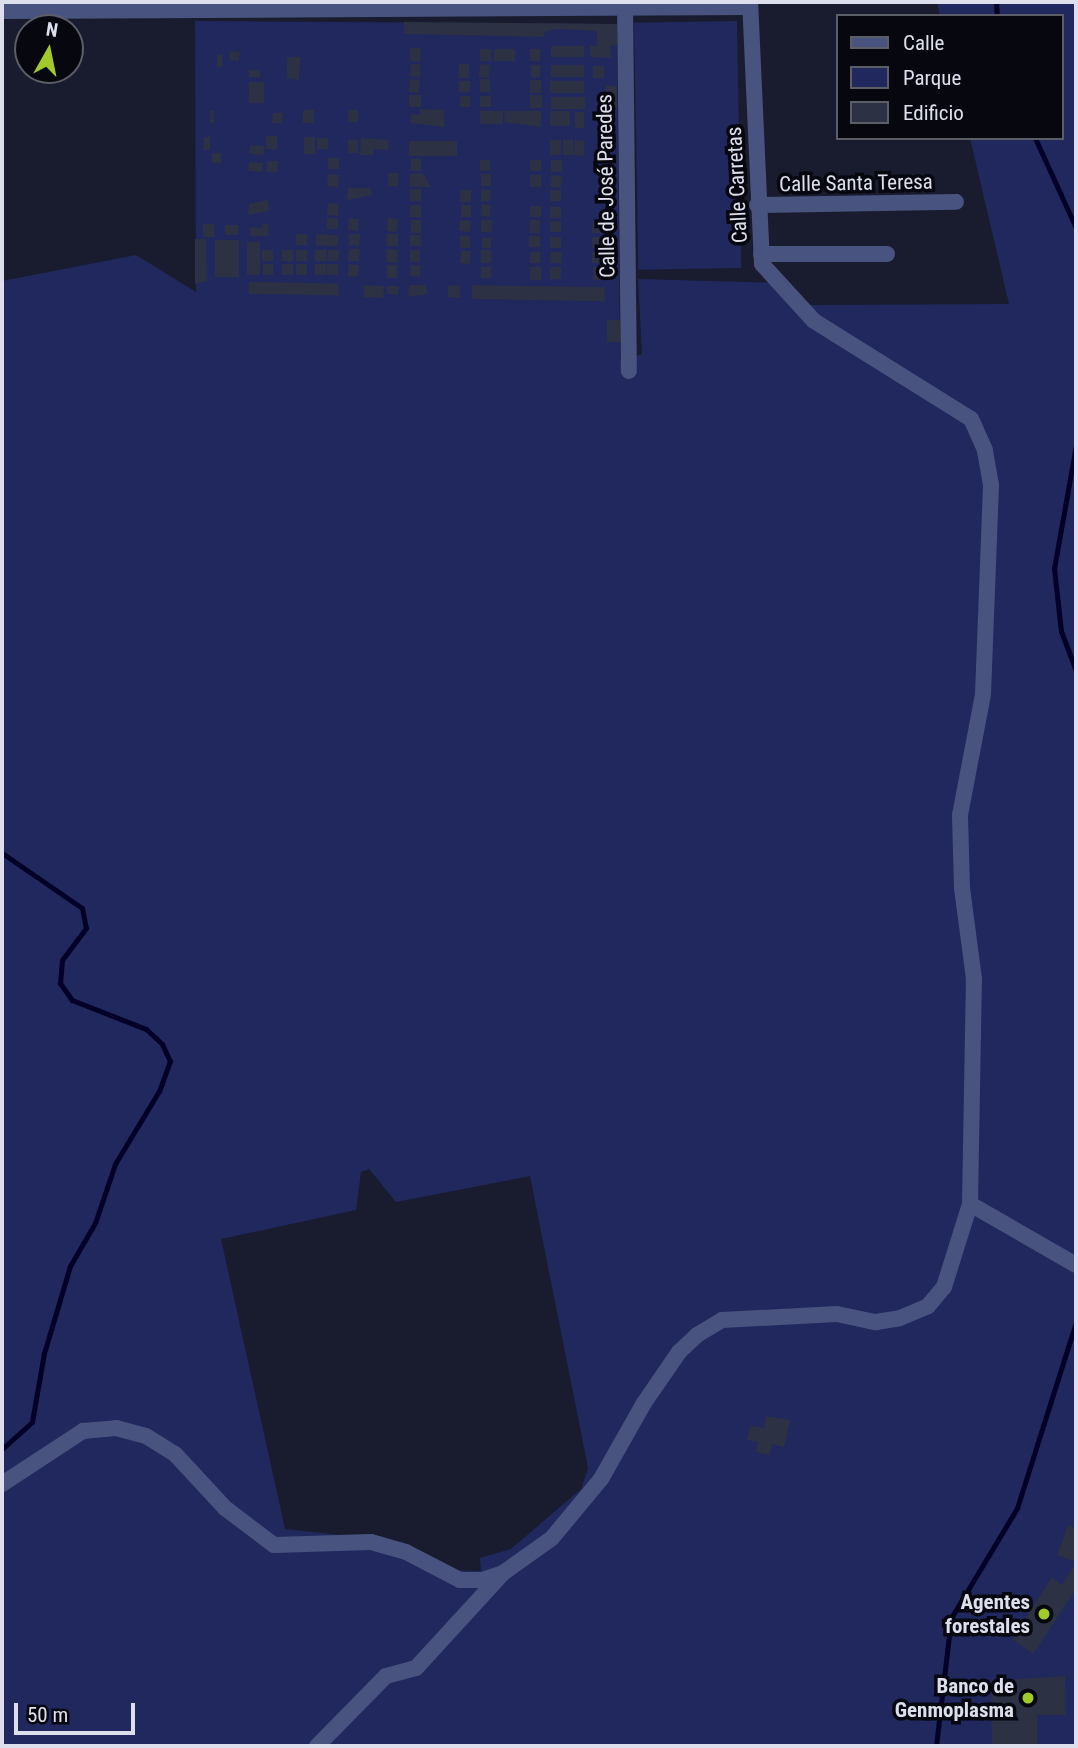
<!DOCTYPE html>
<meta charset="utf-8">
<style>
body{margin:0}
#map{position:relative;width:1078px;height:1748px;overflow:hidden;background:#181c2e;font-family:"Roboto Condensed",sans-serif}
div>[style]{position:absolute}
.green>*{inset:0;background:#20285e;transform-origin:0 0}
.stream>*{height:5px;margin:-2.5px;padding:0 2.5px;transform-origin:2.5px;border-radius:2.5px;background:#030027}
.building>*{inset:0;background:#2c3144;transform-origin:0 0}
.street>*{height:16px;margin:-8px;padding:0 8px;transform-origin:8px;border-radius:8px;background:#49537f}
.dots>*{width:19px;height:19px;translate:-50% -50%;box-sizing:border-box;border:4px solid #06070f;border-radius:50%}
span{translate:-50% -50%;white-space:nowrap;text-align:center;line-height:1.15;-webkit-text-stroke:7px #06070f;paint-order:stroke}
.street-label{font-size:21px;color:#dde0ec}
.poi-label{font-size:21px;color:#dde0ec;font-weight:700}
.right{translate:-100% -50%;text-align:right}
.frame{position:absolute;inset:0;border:4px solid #dde0ec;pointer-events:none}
.legend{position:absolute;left:836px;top:14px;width:228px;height:126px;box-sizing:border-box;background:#06070f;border:2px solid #5c5e67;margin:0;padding:9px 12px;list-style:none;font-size:21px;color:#dde0ec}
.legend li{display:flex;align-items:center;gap:14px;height:35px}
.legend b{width:35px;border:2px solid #5c5e67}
.north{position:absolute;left:14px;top:14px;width:70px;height:70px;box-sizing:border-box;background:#06070f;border:2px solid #5c5e67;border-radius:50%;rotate:9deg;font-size:19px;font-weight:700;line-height:28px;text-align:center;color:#dde0ec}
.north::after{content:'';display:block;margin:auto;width:24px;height:32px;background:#a1c92a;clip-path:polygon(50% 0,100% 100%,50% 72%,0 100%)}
.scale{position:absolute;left:14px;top:1703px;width:121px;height:32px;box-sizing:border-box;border:4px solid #dde0ec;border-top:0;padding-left:9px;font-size:21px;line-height:24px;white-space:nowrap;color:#dde0ec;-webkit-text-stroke:5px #06070f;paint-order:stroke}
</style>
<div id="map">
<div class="green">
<i style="clip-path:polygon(evenodd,937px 2px,1076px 2px,1076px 1746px,2px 1746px,2px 281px,136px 255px,196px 292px,195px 21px,617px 24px,620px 361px,642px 354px,638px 279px,786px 283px,810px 305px,1009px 304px,970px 138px,1062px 138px,1062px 16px,940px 16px,937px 2px,369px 1169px,396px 1202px,530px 1176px,588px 1468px,581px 1489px,511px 1549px,480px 1558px,481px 1571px,453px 1570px,403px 1542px,285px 1529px,221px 1239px,356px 1210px,361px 1172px,369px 1169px)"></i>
<i style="left:737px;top:21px;width:247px;height:103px;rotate:89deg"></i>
</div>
<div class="stream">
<i style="left:996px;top:2px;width:14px;rotate:86deg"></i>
<i style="left:1035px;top:138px;width:99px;rotate:65.5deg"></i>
<i style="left:1076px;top:445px;width:125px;rotate:100.1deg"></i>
<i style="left:1054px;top:568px;width:63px;rotate:83.7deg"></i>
<i style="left:1061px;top:631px;width:43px;rotate:69.4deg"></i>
<i style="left:2px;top:853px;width:97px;rotate:34.5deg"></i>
<i style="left:82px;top:908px;width:20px;rotate:79deg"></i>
<i style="left:86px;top:928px;width:40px;rotate:127deg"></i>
<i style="left:62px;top:960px;width:23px;rotate:95deg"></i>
<i style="left:60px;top:983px;width:21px;rotate:55deg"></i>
<i style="left:72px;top:1000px;width:79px;rotate:21.4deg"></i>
<i style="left:146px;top:1029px;width:22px;rotate:43deg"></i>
<i style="left:162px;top:1044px;width:19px;rotate:65deg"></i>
<i style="left:170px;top:1061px;width:32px;rotate:110deg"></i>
<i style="left:159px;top:1091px;width:85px;rotate:121.1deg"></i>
<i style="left:115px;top:1164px;width:62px;rotate:108.7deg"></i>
<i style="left:95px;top:1223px;width:50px;rotate:120.2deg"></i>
<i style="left:70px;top:1266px;width:91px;rotate:106.6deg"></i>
<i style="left:44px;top:1353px;width:70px;rotate:99.9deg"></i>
<i style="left:32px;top:1422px;width:40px;rotate:138deg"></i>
<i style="left:936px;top:1746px;width:129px;rotate:-83.3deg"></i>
<i style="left:951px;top:1618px;width:128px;rotate:-59deg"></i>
<i style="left:1017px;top:1508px;width:195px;rotate:-72.4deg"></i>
</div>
<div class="building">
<i style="clip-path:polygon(404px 22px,617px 24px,617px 45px,610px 46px,611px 58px,590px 57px,590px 46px,597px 46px,597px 31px,558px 29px,544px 32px,544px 37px,404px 34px)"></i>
<i style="left:551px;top:46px;width:33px;height:11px"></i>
<i style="clip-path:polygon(410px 48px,421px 48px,420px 62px,410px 61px)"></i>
<i style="left:480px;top:49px;width:11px;height:12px"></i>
<i style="left:494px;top:49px;width:21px;height:12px"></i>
<i style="left:530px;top:49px;width:10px;height:12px"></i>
<i style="left:230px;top:51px;width:10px;height:9px;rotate:6deg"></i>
<i style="left:217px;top:55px;width:5px;height:12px"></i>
<i style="clip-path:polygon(287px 57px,300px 57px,299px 80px,287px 78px)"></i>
<i style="clip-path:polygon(411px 64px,420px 64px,420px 77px,410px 76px)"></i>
<i style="left:459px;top:64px;width:10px;height:14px"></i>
<i style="left:480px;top:64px;width:10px;height:13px;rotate:6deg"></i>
<i style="left:531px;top:65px;width:9px;height:12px"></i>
<i style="left:551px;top:65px;width:33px;height:12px"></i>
<i style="left:593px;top:66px;width:11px;height:12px"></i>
<i style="left:249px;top:70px;width:11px;height:7px"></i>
<i style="left:410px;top:79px;width:10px;height:13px;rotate:6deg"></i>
<i style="left:480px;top:79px;width:10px;height:13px"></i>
<i style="left:530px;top:80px;width:11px;height:13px"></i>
<i style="left:459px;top:81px;width:11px;height:11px"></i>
<i style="left:550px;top:81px;width:34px;height:12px"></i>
<i style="left:249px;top:82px;width:15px;height:21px"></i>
<i style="left:606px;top:86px;width:11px;height:23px"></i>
<i style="left:409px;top:95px;width:12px;height:12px"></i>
<i style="left:530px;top:95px;width:12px;height:13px"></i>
<i style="left:460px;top:96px;width:10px;height:11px"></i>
<i style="left:480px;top:96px;width:11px;height:11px"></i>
<i style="left:551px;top:97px;width:34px;height:12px"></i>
<i style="clip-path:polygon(420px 109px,444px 110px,444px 127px,411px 123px,411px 114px,420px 115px)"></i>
<i style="left:303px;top:110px;width:11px;height:13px"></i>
<i style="left:348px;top:110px;width:10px;height:12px"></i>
<i style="left:210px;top:111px;width:4px;height:12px"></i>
<i style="left:480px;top:111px;width:23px;height:13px"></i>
<i style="clip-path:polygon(504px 111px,541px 111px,541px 127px,505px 122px)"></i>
<i style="left:550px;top:111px;width:20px;height:15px"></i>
<i style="left:575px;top:112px;width:9px;height:16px"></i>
<i style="clip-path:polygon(273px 113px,283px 113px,282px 123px,272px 123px)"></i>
<i style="left:266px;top:136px;width:11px;height:13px"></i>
<i style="clip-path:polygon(204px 137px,210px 137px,210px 150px,203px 150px)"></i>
<i style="left:304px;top:137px;width:11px;height:17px"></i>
<i style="left:317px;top:138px;width:11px;height:11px"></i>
<i style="clip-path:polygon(361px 138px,389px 140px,388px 150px,373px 149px,373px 155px,360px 155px)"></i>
<i style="left:348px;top:140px;width:10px;height:13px"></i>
<i style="left:550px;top:140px;width:11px;height:15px"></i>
<i style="left:563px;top:140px;width:10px;height:15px"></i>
<i style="left:575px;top:140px;width:10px;height:15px;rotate:6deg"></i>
<i style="left:409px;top:141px;width:48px;height:15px"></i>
<i style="left:250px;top:145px;width:14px;height:9px;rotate:4deg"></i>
<i style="left:212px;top:153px;width:9px;height:10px"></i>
<i style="left:328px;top:158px;width:11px;height:11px"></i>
<i style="left:411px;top:159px;width:10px;height:12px"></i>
<i style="left:480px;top:160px;width:10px;height:11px"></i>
<i style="left:530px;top:160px;width:11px;height:11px"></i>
<i style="left:551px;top:160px;width:11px;height:12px"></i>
<i style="clip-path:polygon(267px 161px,278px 161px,277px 173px,267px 172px)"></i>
<i style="left:249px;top:162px;width:14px;height:9px;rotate:4deg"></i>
<i style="left:388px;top:173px;width:10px;height:13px"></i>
<i style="clip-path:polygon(423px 173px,431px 187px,409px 187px,410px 174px)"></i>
<i style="left:328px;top:174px;width:11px;height:12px;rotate:5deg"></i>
<i style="left:491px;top:174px;width:12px;height:10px;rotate:90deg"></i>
<i style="left:530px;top:175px;width:11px;height:12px"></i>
<i style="left:551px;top:175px;width:11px;height:12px;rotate:5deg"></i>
<i style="clip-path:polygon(348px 188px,371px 188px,372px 195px,347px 200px)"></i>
<i style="left:410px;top:189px;width:11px;height:12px"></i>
<i style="clip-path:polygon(481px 189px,491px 190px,490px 201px,481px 201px)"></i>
<i style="left:460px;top:190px;width:11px;height:12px"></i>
<i style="left:550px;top:190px;width:11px;height:11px"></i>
<i style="clip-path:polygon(268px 200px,269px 211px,248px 215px,249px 204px)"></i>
<i style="left:328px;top:203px;width:11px;height:12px;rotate:5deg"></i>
<i style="left:482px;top:204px;width:9px;height:12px;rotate:6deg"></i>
<i style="left:410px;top:205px;width:11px;height:12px"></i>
<i style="left:461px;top:205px;width:10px;height:12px"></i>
<i style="left:530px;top:206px;width:11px;height:11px"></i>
<i style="left:550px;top:207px;width:11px;height:11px"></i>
<i style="left:327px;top:218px;width:11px;height:11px"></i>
<i style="left:349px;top:218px;width:10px;height:12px;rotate:6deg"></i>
<i style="left:388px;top:218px;width:10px;height:13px;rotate:6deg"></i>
<i style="left:411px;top:220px;width:10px;height:13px"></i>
<i style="left:460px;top:220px;width:11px;height:11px;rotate:5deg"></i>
<i style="left:481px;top:220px;width:11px;height:12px"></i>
<i style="left:530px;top:220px;width:10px;height:13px"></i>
<i style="left:550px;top:221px;width:11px;height:11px"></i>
<i style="clip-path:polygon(593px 222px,604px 222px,603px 233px,592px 233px)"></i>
<i style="left:203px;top:224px;width:11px;height:13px"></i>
<i style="clip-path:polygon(262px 224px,268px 224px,269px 236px,250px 236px,250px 227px,263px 228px)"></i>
<i style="left:225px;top:225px;width:13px;height:10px"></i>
<i style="left:296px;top:234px;width:11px;height:11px"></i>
<i style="left:316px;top:234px;width:22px;height:11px;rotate:3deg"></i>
<i style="clip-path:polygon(349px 234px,360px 234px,359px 246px,349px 245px)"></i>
<i style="left:387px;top:234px;width:11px;height:12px"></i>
<i style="left:410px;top:235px;width:11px;height:11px"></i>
<i style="left:460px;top:236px;width:10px;height:12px"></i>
<i style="left:529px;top:236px;width:11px;height:11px"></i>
<i style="left:550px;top:237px;width:11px;height:11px"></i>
<i style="left:592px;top:237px;width:11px;height:11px"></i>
<i style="left:482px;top:238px;width:9px;height:10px"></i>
<i style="clip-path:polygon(195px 239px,206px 239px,207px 281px,195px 284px)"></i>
<i style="left:215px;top:240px;width:24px;height:37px"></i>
<i style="left:247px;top:242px;width:13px;height:33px"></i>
<i style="clip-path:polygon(349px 249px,360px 249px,359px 261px,348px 261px)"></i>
<i style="left:387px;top:249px;width:11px;height:13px;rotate:5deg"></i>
<i style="left:262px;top:250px;width:11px;height:11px"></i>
<i style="left:282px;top:250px;width:11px;height:11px"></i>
<i style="left:296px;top:250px;width:11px;height:11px"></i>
<i style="left:315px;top:250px;width:11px;height:11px"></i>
<i style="clip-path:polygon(328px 250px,339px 250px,338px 261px,327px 261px)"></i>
<i style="left:410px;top:250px;width:10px;height:12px"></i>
<i style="left:481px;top:250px;width:10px;height:13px"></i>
<i style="clip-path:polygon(461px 251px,470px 251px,470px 264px,460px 263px)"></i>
<i style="left:530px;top:252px;width:10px;height:11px"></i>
<i style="clip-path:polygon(551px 252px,562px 252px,561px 263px,550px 263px)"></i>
<i style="left:592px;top:252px;width:11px;height:11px"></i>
<i style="left:263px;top:264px;width:10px;height:11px"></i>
<i style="left:282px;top:264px;width:11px;height:11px"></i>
<i style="left:296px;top:264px;width:11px;height:11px"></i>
<i style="left:315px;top:264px;width:11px;height:11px"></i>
<i style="left:327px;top:264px;width:11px;height:11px"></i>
<i style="left:349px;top:264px;width:10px;height:12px;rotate:6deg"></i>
<i style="left:387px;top:265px;width:10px;height:13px"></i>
<i style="left:411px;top:265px;width:10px;height:11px;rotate:6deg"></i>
<i style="left:481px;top:267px;width:10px;height:11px"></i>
<i style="left:530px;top:267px;width:11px;height:13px"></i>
<i style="left:550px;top:267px;width:11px;height:12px"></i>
<i style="left:593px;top:267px;width:11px;height:13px"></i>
<i style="left:249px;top:282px;width:90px;height:12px;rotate:1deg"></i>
<i style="left:364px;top:285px;width:20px;height:12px;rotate:3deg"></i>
<i style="clip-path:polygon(409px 285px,426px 285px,427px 294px,408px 297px)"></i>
<i style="clip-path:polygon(448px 285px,460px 286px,460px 298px,448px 297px)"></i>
<i style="left:472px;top:285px;width:133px;height:14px;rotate:1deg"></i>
<i style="clip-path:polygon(387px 286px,399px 286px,398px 295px,387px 294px)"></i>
<i style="left:607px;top:320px;width:13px;height:22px"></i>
<i style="clip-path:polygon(766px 1416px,790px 1420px,784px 1447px,772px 1444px,770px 1455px,756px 1452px,758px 1442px,747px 1440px,750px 1426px,764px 1428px)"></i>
<i style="clip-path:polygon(1068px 1525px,1076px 1528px,1076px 1562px,1057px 1555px)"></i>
<i style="clip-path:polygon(1076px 1563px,1076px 1589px,1033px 1654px,1012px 1639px,1052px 1577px,1062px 1585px)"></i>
<i style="clip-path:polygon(1065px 1676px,1066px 1715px,1037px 1715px,1037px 1746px,992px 1746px,991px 1681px)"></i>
</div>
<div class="street">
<i style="left:625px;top:2px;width:369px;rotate:89.4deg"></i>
<i style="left:2px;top:11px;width:748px;rotate:-0.31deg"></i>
<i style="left:757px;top:205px;width:199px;rotate:-0.9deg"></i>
<i style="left:761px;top:254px;width:126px"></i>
<i style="left:970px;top:1204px;width:122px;rotate:29.9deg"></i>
<i style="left:2px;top:1484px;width:97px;rotate:-33.2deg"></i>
<i style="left:83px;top:1431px;width:33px;rotate:-5deg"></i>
<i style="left:116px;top:1428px;width:31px;rotate:15deg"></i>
<i style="left:146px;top:1436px;width:34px;rotate:32deg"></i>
<i style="left:175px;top:1454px;width:74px;rotate:47.2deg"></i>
<i style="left:225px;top:1508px;width:61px;rotate:37.1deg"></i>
<i style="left:274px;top:1545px;width:97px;rotate:-1.8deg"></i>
<i style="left:371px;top:1542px;width:36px;rotate:16deg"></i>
<i style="left:406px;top:1552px;width:61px;rotate:27.4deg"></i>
<i style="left:460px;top:1580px;width:22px"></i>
<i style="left:482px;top:1580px;width:22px;rotate:-18deg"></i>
<i style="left:503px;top:1573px;width:60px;rotate:-35.5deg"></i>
<i style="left:552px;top:1538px;width:77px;rotate:-50.3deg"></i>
<i style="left:601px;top:1479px;width:87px;rotate:-60.5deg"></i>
<i style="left:644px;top:1403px;width:62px;rotate:-55.5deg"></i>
<i style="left:679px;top:1352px;width:25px;rotate:-43deg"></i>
<i style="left:697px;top:1335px;width:29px;rotate:-31deg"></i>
<i style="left:722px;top:1320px;width:115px;rotate:-3deg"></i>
<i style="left:837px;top:1314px;width:40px;rotate:12deg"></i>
<i style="left:876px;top:1322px;width:24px;rotate:-9deg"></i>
<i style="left:900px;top:1318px;width:30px;rotate:-23deg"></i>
<i style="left:928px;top:1306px;width:25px;rotate:-50deg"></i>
<i style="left:944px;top:1287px;width:87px;rotate:-72.6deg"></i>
<i style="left:970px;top:1204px;width:225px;rotate:-89deg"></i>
<i style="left:974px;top:979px;width:92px;rotate:-97.5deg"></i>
<i style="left:962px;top:888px;width:73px;rotate:-91.6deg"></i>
<i style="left:960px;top:815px;width:123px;rotate:-79.2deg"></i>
<i style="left:983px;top:694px;width:209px;rotate:-87.8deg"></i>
<i style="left:991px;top:485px;width:36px;rotate:-100deg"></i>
<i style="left:985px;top:450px;width:34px;rotate:-114deg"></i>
<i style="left:971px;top:419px;width:185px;rotate:-148deg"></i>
<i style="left:814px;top:321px;width:77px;rotate:-132.4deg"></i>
<i style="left:762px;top:264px;width:262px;rotate:-92.6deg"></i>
<i style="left:317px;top:1746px;width:98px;rotate:-45.4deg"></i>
<i style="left:386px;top:1676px;width:31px;rotate:-15deg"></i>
<i style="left:416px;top:1668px;width:129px;rotate:-47.5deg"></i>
</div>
<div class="dots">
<i style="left:1044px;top:1614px;background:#a1c92a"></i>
<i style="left:1028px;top:1698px;background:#a1c92a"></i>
</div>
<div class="street-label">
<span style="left:856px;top:183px;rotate:-1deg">Calle Santa Teresa</span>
<span style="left:737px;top:185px;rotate:-93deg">Calle Carretas</span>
<span style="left:606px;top:186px;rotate:-91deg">Calle de José Paredes</span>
</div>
<div class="poi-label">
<span class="right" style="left:1030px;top:1614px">Agentes<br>forestales</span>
<span class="right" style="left:1014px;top:1698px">Banco de<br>Genmoplasma</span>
</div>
<div class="frame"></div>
<ul class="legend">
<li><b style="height:9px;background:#49537f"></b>Calle</li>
<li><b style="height:19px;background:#20285e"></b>Parque</li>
<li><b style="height:19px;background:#2c3144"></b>Edificio</li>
</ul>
<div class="north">N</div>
<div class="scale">50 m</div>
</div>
